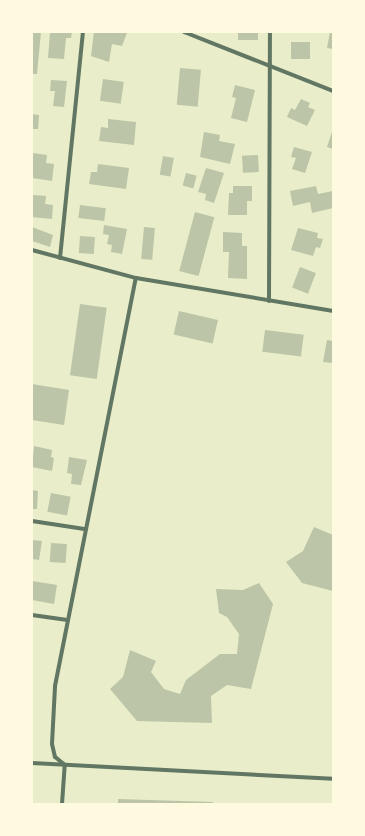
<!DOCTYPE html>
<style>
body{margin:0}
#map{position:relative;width:365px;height:836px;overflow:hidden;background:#e9edc9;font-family:Helvetica,sans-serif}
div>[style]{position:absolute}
.building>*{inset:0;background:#bcc5a7;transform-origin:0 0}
.minor>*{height:4px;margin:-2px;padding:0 2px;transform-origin:2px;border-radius:2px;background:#617663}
span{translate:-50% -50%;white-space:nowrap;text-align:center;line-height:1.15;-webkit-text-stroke:3.5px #fefae0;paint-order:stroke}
.frame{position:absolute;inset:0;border:33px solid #fefae0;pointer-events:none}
</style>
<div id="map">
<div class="building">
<i style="clip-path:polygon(32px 32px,41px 32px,37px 74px,32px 74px)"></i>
<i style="clip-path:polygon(50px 32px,72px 32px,71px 38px,66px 38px,64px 59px,48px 58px)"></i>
<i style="clip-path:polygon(94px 32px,127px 33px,122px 46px,112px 44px,109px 62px,91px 56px)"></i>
<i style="left:238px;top:32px;width:20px;height:8px"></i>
<i style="clip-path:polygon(330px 32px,333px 32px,333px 49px,327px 48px)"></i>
<i style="left:310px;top:42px;width:17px;height:19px;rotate:90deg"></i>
<i style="left:180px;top:68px;width:21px;height:37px;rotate:5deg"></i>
<i style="left:103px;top:79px;width:21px;height:22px;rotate:8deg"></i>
<i style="clip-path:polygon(51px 80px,67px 81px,64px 107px,53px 106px,55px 91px,50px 91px)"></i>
<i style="clip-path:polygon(235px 85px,255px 90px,247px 122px,231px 118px,236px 98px,232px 97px)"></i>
<i style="clip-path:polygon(301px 99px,310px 103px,308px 107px,315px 110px,307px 126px,287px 117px,291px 108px,295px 110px)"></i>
<i style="clip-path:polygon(32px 114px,39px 115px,38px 129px,32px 129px)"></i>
<i style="clip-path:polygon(108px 119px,136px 122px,134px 145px,99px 141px,101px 127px,108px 128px)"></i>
<i style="clip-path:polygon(333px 129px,333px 149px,327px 147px)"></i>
<i style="clip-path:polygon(204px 132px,220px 135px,219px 141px,235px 144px,230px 164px,200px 157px)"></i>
<i style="clip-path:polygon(294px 147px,312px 152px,305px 173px,292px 169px,296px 158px,291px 157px)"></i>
<i style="clip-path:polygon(32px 153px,47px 155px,46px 163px,54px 164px,52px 181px,32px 178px)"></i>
<i style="left:258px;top:155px;width:17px;height:16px;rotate:87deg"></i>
<i style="left:163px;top:156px;width:11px;height:19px;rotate:10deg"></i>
<i style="clip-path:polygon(98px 164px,129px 168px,126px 189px,89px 184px,91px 172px,97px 172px)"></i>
<i style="clip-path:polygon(206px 168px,224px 173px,214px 203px,205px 200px,206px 194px,198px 192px)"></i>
<i style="left:186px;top:173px;width:11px;height:13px;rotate:15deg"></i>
<i style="clip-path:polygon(233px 186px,252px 186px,252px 201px,247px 201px,247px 215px,228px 215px,229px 193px,233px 193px)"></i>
<i style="clip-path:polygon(316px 186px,318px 194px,333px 191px,333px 208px,312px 213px,310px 202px,293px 206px,290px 191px)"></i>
<i style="clip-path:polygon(33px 195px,46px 196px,45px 204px,53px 205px,52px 219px,32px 217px)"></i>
<i style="left:80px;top:205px;width:26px;height:13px;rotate:7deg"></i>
<i style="left:195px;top:212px;width:20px;height:61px;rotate:15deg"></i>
<i style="clip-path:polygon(104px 225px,127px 229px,122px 254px,111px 252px,112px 245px,107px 244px,109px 235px,103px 234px)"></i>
<i style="clip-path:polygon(32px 227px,53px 235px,50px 247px,32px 241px)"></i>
<i style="left:144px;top:227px;width:11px;height:32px;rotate:5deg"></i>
<i style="clip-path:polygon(298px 228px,318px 233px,317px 238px,323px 239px,320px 248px,316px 247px,313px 256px,291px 250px)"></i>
<i style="clip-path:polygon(223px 232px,242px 233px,242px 246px,247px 246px,247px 279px,228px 278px,229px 252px,223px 252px)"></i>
<i style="left:80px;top:236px;width:15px;height:17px;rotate:4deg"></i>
<i style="left:300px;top:267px;width:17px;height:22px;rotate:21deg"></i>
<i style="left:80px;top:304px;width:27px;height:72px;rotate:8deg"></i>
<i style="left:179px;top:311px;width:40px;height:24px;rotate:13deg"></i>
<i style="left:265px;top:330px;width:39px;height:22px;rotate:7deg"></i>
<i style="clip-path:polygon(327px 340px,333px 341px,333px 363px,323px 362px)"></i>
<i style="clip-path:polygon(32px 384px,69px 390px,64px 425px,32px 420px)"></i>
<i style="clip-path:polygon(34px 446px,52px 450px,51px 457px,54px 458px,52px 471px,32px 467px)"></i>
<i style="clip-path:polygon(69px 457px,87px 460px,81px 485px,71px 484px,72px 474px,67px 473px)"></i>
<i style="clip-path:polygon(32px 490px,38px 491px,37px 509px,32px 509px)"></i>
<i style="left:51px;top:493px;width:20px;height:19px;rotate:11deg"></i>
<i style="clip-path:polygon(314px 527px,333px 535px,333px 591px,302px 583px,286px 562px,303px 551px)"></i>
<i style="clip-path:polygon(32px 540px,42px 541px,39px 560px,32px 559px)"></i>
<i style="left:51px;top:543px;width:16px;height:19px;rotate:4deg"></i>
<i style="clip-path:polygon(32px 581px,57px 585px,54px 604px,32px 600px)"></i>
<i style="clip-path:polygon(259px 583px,273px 604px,251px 689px,227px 685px,211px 696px,212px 723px,137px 721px,110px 689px,123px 677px,130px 650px,156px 661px,151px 672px,164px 689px,180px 694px,186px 680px,220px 654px,237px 654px,239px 634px,227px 617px,219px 613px,216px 589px,243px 590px)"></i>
<i style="clip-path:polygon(118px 799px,213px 802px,213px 804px,118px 804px)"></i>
</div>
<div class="minor">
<i style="left:184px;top:32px;width:160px;rotate:21.6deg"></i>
<i style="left:32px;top:250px;width:108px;rotate:15.1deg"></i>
<i style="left:136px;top:278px;width:200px;rotate:9.5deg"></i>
<i style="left:60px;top:258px;width:227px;rotate:-84.2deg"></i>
<i style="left:269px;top:301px;width:269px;rotate:-89.8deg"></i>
<i style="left:32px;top:521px;width:53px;rotate:8.7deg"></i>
<i style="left:32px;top:615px;width:34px;rotate:8deg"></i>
<i style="left:32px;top:763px;width:301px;rotate:3deg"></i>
<i style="left:62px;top:804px;width:39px;rotate:-86deg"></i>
<i style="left:65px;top:765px;width:13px;rotate:-141deg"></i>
<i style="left:55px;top:757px;width:13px;rotate:-103deg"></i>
<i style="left:52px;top:744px;width:58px;rotate:-87deg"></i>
<i style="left:55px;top:686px;width:416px;rotate:-78.8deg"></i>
</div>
<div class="frame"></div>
</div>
